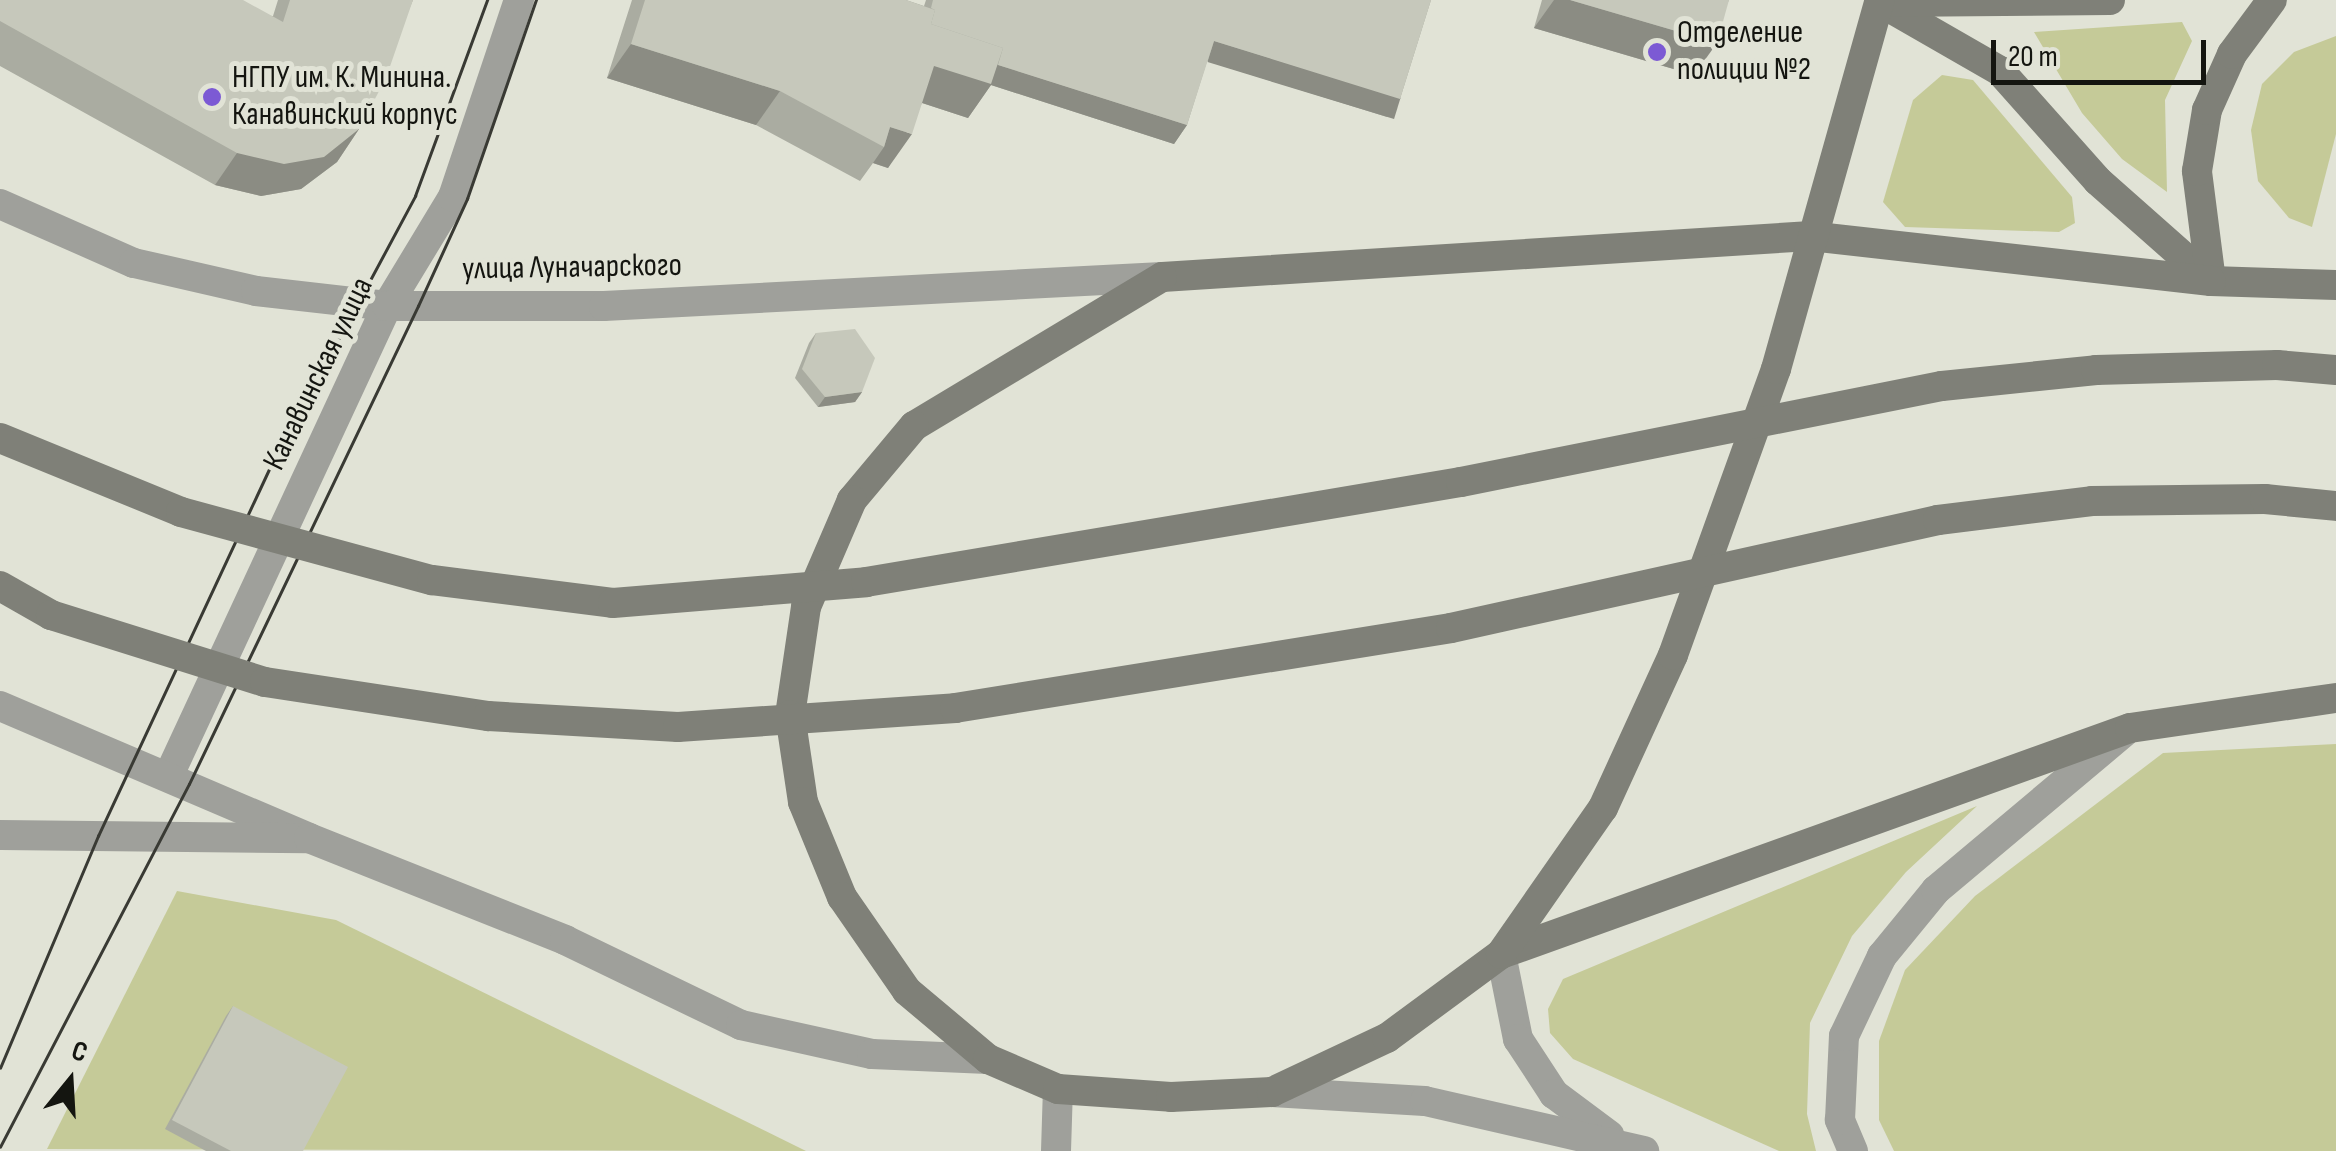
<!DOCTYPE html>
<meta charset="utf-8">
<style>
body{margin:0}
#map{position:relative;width:2336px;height:1151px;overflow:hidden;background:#e1e3d6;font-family:"Sofia Sans Condensed",sans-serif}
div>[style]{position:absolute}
.green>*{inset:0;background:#c5ca98}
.service>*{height:30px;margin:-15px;padding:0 15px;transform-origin:15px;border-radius:15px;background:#9fa09b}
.minor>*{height:30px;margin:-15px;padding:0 15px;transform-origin:15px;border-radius:15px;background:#9fa09b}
.tertiary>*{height:30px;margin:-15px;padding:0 15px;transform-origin:15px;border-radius:15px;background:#9fa09b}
.secondary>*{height:30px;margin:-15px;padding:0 15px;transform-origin:15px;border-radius:15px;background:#7f8078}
.tram>*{height:2.5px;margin:-1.25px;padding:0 1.25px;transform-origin:1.25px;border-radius:1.25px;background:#393a34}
.secondary-bridge>*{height:30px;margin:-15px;padding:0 15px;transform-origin:15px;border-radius:15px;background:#7f8078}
.wall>*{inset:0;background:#aaaca1}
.shaded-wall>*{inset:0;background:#8b8c83;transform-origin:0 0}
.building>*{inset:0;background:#c6c8bb}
.dots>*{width:28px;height:28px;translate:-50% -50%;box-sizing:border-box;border:5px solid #e1e3d6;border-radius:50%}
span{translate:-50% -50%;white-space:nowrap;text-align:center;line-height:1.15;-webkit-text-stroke:10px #e1e3d6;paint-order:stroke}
.poi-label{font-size:32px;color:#141510}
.left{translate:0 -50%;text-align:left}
.street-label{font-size:32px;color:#141510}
.north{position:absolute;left:20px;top:1031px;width:100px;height:100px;-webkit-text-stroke:8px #e1e3d6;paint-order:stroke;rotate:18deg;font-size:28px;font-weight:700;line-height:40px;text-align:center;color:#141510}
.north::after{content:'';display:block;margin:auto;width:35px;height:45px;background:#141510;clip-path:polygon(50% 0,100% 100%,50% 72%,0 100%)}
.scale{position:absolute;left:1991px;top:40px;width:215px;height:45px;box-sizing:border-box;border:5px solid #141510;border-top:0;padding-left:12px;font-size:30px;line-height:35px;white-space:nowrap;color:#141510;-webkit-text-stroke:8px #e1e3d6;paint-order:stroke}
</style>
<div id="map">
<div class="green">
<i style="clip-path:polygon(2182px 22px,2192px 41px,2165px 100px,2167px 192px,2122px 159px,2082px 113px,2034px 32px)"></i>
<i style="clip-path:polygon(2336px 36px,2336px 134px,2312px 227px,2289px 218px,2258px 181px,2251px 130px,2262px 84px,2294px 52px)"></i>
<i style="clip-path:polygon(1942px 75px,1973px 80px,2072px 197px,2075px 223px,2059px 232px,1905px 227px,1883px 202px,1913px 100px)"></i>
<i style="clip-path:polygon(2336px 744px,2336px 1151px,1894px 1151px,1879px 1120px,1879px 1041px,1905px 970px,1975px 896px,2163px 753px)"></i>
<i style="clip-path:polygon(1977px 806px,1906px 872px,1852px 936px,1810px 1023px,1807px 1114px,1816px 1151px,1779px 1151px,1573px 1059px,1550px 1033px,1548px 1009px,1563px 979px)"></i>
<i style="clip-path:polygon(177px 891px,336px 920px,806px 1151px,47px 1149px)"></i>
</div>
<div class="service">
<i style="left:169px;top:775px;width:517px;rotate:-65.07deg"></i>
</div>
<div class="minor">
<i style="left:387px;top:306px;width:127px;rotate:-58.8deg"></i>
<i style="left:453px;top:197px;width:208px;rotate:-71.5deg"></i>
<i style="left:0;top:706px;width:336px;rotate:23.1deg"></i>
<i style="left:1501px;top:954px;width:87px;rotate:78.7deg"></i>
<i style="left:1518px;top:1039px;width:66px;rotate:56.8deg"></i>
<i style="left:1554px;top:1094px;width:69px;rotate:36.7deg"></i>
<i style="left:1272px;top:1092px;width:153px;rotate:3.4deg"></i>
<i style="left:1425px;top:1101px;width:225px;rotate:12.9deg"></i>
<i style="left:1056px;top:1151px;width:62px;rotate:-88.2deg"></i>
<i style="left:1853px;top:1151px;width:34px;rotate:-113deg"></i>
<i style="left:1840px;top:1120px;width:84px;rotate:-87.3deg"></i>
<i style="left:1844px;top:1036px;width:89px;rotate:-64.6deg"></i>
<i style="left:1882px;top:956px;width:85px;rotate:-50.7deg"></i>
<i style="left:1936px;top:890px;width:246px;rotate:-40deg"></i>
</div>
<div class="tertiary">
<i style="left:0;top:204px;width:146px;rotate:23.8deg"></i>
<i style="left:134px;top:263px;width:125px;rotate:12.9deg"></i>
<i style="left:256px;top:291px;width:132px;rotate:6.5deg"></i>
<i style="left:387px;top:306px;width:217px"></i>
<i style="left:604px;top:306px;width:559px;rotate:-2.98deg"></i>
<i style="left:0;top:835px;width:309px;rotate:0.6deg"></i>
<i style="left:309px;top:838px;width:276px;rotate:21.7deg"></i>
<i style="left:565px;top:940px;width:195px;rotate:25.8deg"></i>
<i style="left:741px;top:1025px;width:134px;rotate:12.5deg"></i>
<i style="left:872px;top:1054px;width:116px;rotate:2.5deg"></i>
</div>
<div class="secondary">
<i style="left:1880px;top:2px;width:138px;rotate:29.9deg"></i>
<i style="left:2000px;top:71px;width:147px;rotate:48.3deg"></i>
<i style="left:2098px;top:181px;width:151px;rotate:41.5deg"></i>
<i style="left:1883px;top:2px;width:227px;rotate:-0.5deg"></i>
<i style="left:2211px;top:281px;width:111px;rotate:-97.3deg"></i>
<i style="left:2197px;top:171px;width:62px;rotate:-80.7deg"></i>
<i style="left:2207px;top:110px;width:61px;rotate:-65.9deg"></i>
<i style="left:2232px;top:54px;width:67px;rotate:-53.5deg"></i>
<i style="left:2336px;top:285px;width:125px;rotate:-178.2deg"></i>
<i style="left:2211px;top:281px;width:403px;rotate:-173.6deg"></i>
<i style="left:1811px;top:236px;width:650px;rotate:176.39deg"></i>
<i style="left:1162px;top:277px;width:289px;rotate:149deg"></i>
<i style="left:914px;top:426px;width:97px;rotate:130deg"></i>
<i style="left:852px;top:500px;width:116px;rotate:113.3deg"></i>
<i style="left:806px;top:607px;width:109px;rotate:98.4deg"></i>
<i style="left:790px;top:715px;width:88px;rotate:81.5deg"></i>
<i style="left:803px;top:802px;width:103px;rotate:67.7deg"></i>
<i style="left:842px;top:897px;width:114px;rotate:55.3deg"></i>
<i style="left:907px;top:991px;width:106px;rotate:40deg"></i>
<i style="left:988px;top:1059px;width:76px;rotate:23.2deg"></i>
<i style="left:1058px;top:1089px;width:113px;rotate:4deg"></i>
<i style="left:1171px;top:1097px;width:101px;rotate:-2.8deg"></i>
<i style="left:1272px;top:1092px;width:127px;rotate:-25.2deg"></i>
<i style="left:1387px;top:1038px;width:142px;rotate:-36.4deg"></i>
<i style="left:1501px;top:954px;width:668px;rotate:-19.76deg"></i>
<i style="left:2130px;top:728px;width:208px;rotate:-8.3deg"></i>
<i style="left:1501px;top:954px;width:178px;rotate:-55.1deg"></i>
<i style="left:1603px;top:808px;width:168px;rotate:-65.4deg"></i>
<i style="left:1673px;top:655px;width:304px;rotate:-70.2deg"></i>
<i style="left:1776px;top:369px;width:383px;rotate:-74.3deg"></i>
</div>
<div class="tram">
<i style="left:0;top:1068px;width:252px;rotate:-67.1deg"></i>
<i style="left:98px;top:836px;width:412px;rotate:-65deg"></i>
<i style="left:272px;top:463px;width:303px;rotate:-61.8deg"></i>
<i style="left:415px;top:196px;width:209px;rotate:-69.8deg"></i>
<i style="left:0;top:1147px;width:409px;rotate:-62.5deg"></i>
<i style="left:189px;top:784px;width:530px;rotate:-64.4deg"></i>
<i style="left:418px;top:306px;width:118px;rotate:-65.4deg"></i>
<i style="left:467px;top:199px;width:211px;rotate:-70.9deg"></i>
</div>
<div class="secondary-bridge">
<i style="left:0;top:438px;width:196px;rotate:22.2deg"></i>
<i style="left:181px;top:512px;width:260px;rotate:15.2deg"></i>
<i style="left:432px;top:580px;width:182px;rotate:7.2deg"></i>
<i style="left:613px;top:603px;width:254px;rotate:-4.7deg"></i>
<i style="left:866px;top:582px;width:603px;rotate:-9.54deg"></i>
<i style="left:1461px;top:482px;width:490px;rotate:-11.3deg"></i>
<i style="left:1942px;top:386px;width:155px;rotate:-5.9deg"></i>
<i style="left:2096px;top:370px;width:181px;rotate:-1.6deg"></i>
<i style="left:2277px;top:365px;width:59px;rotate:4.8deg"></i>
<i style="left:0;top:586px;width:59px;rotate:29.6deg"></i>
<i style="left:51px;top:615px;width:224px;rotate:17.4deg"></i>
<i style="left:265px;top:682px;width:226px;rotate:8.7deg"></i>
<i style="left:488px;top:716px;width:190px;rotate:3.3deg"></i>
<i style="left:678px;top:727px;width:278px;rotate:-3.9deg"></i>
<i style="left:955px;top:708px;width:502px;rotate:-9.16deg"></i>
<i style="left:1451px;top:628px;width:499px;rotate:-12.5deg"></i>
<i style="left:1938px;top:520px;width:155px;rotate:-7deg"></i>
<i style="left:2092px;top:501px;width:173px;rotate:-0.7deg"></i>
<i style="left:2265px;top:499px;width:71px;rotate:5.6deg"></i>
</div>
<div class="wall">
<i style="clip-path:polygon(0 0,273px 16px,278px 0,413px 0,359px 129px,337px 162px,301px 189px,261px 196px,215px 185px,0 66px)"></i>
<i style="clip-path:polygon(632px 0,906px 0,924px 6px,926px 0,1431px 0,1400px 99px,1387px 117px,1207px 61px,1187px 125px,1174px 144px,991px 85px,968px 118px,922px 103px,888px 168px,873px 163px,860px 181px,756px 125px,607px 78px)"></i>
<i style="clip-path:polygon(1542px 0,1729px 0,1694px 75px,1534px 28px)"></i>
<i style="clip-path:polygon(816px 333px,862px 392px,855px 402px,818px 407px,795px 378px,809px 343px)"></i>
<i style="clip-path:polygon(233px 1006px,303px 1151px,206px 1151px,165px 1129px,226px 1016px)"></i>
</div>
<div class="shaded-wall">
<i style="clip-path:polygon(1554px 0,1570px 0,1717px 43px,1694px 75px,1534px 28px)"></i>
<i style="clip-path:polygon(920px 40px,1187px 125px,1174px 144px,991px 85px,968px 118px,910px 99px)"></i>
<i style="left:1214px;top:41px;width:195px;height:22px;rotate:17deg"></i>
<i style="clip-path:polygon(631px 44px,780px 91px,756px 125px,607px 78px)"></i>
<i style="clip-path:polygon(890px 127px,912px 134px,888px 168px,873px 163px,884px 147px)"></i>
<i style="clip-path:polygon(359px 129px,337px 162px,301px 189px,261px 196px,215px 185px,237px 153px)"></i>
<i style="clip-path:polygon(862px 392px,855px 402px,818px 407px,825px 397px)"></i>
</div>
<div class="building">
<i style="clip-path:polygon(0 0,243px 0,283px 22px,290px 0,413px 0,386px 78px,359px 129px,324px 157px,284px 164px,237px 153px,0 21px)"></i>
<i style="clip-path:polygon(645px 0,906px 0,935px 10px,931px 24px,1003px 48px,991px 84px,934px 66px,912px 134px,890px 127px,884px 147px,780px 91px,631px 44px)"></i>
<i style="clip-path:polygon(933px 0,1431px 0,1400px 99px,1214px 41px,1187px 125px,998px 65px,1003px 48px,931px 24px,935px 10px,931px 8px)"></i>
<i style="clip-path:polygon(1570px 0,1729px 0,1717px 43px)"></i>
<i style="clip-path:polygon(855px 329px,875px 358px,862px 392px,825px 397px,802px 369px,816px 333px)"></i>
<i style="clip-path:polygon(233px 1006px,348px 1067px,303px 1151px,231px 1151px,172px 1120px)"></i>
</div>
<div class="dots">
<i style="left:1657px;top:52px;background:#7c5ad4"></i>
<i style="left:212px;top:97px;background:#7c5ad4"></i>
</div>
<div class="poi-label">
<span class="left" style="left:1677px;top:52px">Отделение<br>полиции №2</span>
<span class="left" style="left:232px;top:97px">НГПУ им. К. Минина.<br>Канавинский корпус</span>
</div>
<div class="street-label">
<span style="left:572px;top:268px;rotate:-1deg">улица Луначарского</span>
<span style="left:319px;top:374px;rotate:-64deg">Канавинская улица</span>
</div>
<div class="north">С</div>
<div class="scale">20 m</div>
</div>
